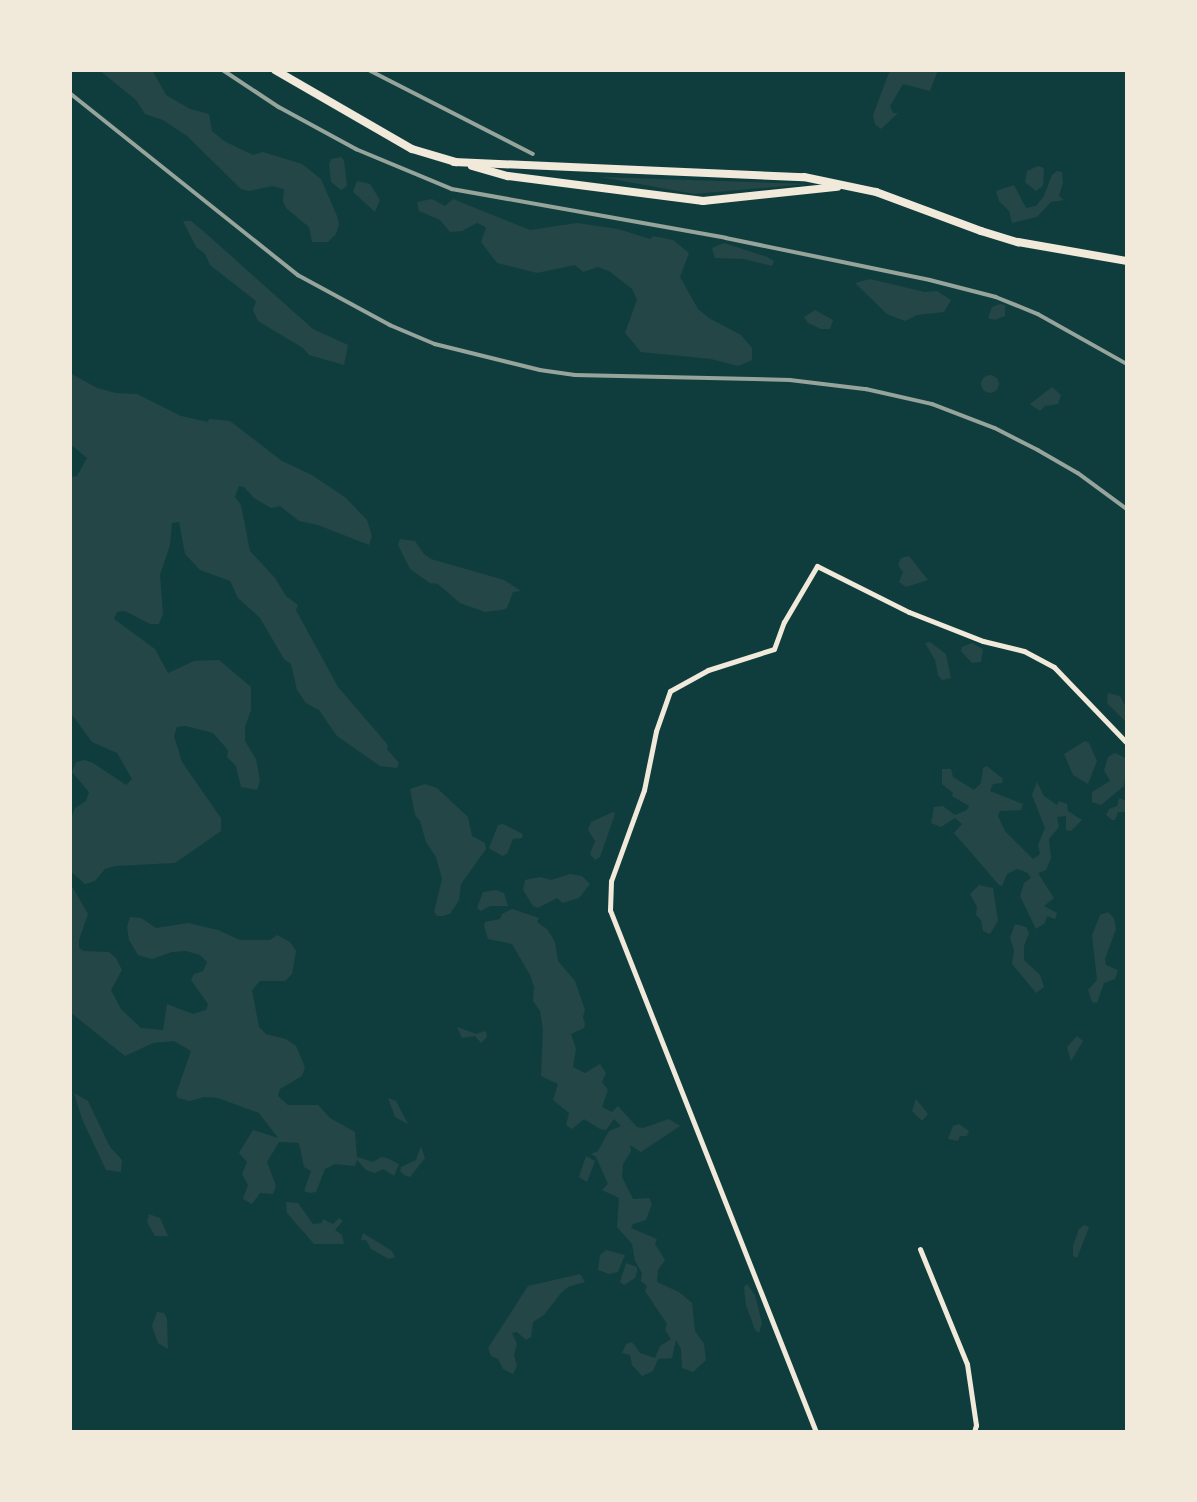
<!DOCTYPE html>
<style>
body{margin:0}
#map{position:relative;width:1197px;height:1502px;overflow:hidden;background:#0f3d3e;font-family:"Work Sans",sans-serif}
div>[style]{position:absolute}
.green>*{inset:0;background:#244646}
.round{border-radius:50%}
.minor>*{height:5px;margin:-2.5px;padding:0 2.5px;transform-origin:2.5px;border-radius:2.5px;background:#f1e9da}
.secondary>*{height:8px;margin:-4px;padding:0 4px;transform-origin:4px;border-radius:4px;background:#f1e9da}
.rail>*{height:3.5px;margin:-1.75px;padding:0 1.75px;transform-origin:1.75px;border-radius:1.75px;background:#97a49c}
span{translate:-50% -50%;white-space:nowrap;text-align:center;line-height:1.15;-webkit-text-stroke:6px #f1e9da;paint-order:stroke}
.frame{position:absolute;inset:0;border:72px solid #f1e9da;pointer-events:none}
</style>
<div id="map">
<div class="green">
<i style="clip-path:polygon(99px 70px,152px 70px,166px 95px,190px 109px,209px 114px,212px 131px,224px 141px,253px 155px,263px 152px,302px 164px,321px 179px,337px 216px,339px 224px,336px 234px,328px 242px,312px 242px,309px 227px,286px 208px,283px 202px,284px 189px,272px 186px,249px 191px,241px 189px,187px 136px,163px 120px,145px 114px,136px 100px)"></i>
<i style="clip-path:polygon(890px 70px,938px 70px,930px 91px,903px 84px,890px 106px,893px 113px,898px 113px,881px 129px,875px 124px,873px 115px)"></i>
<i style="clip-path:polygon(341px 157px,344px 160px,347px 186px,341px 190px,331px 182px,329px 165px,331px 159px)"></i>
<i style="clip-path:polygon(1038px 166px,1044px 168px,1043px 186px,1036px 191px,1025px 182px,1027px 171px)"></i>
<i style="clip-path:polygon(1057px 171px,1062px 172px,1063px 183px,1059px 196px,1064px 200px,1051px 202px,1037px 217px,1012px 223px,1009px 211px,999px 201px,996px 191px,1014px 185px,1026px 208px,1036px 206px,1044px 196px,1052px 175px)"></i>
<i style="clip-path:polygon(601px 177px,807px 184px,694px 194px)"></i>
<i style="clip-path:polygon(357px 181px,370px 184px,380px 200px,375px 212px,353px 192px)"></i>
<i style="clip-path:polygon(432px 199px,445px 206px,453px 199px,530px 230px,577px 223px,618px 229px,650px 239px,653px 236px,673px 240px,689px 253px,680px 277px,698px 309px,709px 318px,741px 335px,752px 348px,752px 360px,738px 366px,711px 359px,641px 352px,625px 333px,637px 300px,632px 289px,609px 271px,598px 267px,583px 272px,575px 265px,537px 273px,497px 263px,481px 242px,486px 228px,482px 225px,477px 223px,462px 231px,450px 232px,440px 220px,419px 211px,417px 202px)"></i>
<i style="clip-path:polygon(183px 221px,191px 221px,202px 230px,313px 329px,348px 345px,344px 365px,309px 355px,303px 348px,258px 321px,253px 310px,256px 301px,210px 265px,205px 254px,196px 247px)"></i>
<i style="clip-path:polygon(724px 243px,767px 257px,774px 261px,772px 266px,744px 259px,715px 258px,712px 248px)"></i>
<i style="clip-path:polygon(870px 279px,925px 292px,937px 291px,951px 300px,944px 312px,917px 315px,905px 321px,887px 314px,855px 283px)"></i>
<i style="clip-path:polygon(1000px 304px,1005px 305px,1005px 316px,995px 320px,988px 318px,992px 307px)"></i>
<i style="clip-path:polygon(815px 310px,833px 320px,830px 329px,821px 329px,808px 323px,804px 317px)"></i>
<i style="clip-path:polygon(70px 373px,97px 388px,116px 393px,137px 394px,181px 416px,208px 422px,209px 419px,230px 421px,282px 461px,312px 475px,346px 498px,367px 520px,372px 536px,369px 545px,318px 525px,299px 521px,280px 506px,271px 508px,254px 498px,244px 487px,239px 486px,235px 497px,241px 505px,250px 551px,275px 578px,286px 596px,298px 605px,296px 610px,338px 687px,388px 745px,387px 749px,399px 763px,397px 768px,380px 766px,337px 736px,319px 710px,306px 703px,297px 690px,291px 664px,284px 659px,260px 618px,238px 598px,230px 581px,200px 570px,185px 554px,179px 522px,172px 523px,170px 545px,160px 575px,163px 614px,159px 624px,150px 624px,125px 611px,117px 612px,114px 619px,155px 649px,168px 673px,194px 661px,219px 660px,251px 687px,251px 710px,245px 727px,245px 741px,256px 759px,260px 780px,257px 790px,241px 787px,236px 766px,227px 757px,228px 750px,213px 733px,186px 726px,177px 727px,174px 736px,182px 762px,221px 818px,221px 831px,175px 863px,115px 866px,105px 869px,95px 881px,85px 884px,70px 871px,70px 821px,75px 808px,86px 801px,89px 792px,72px 772px,76px 762px,85px 760px,93px 763px,126px 785px,132px 779px,117px 753px,92px 742px,70px 712px,70px 477px,77px 476px,87px 458px,70px 444px)"></i>
<i class="round" style="left:981px;top:375px;width:18px;height:18px"></i>
<i style="clip-path:polygon(1052px 387px,1061px 395px,1058px 404px,1045px 406px,1040px 411px,1030px 404px)"></i>
<i style="clip-path:polygon(400px 539px,415px 541px,424px 554px,431px 559px,504px 580px,521px 591px,513px 592px,507px 608px,501px 610px,485px 612px,460px 603px,438px 584px,430px 583px,410px 569px,398px 545px)"></i>
<i style="clip-path:polygon(909px 556px,928px 580px,906px 587px,899px 582px,903px 572px,898px 565px,901px 558px)"></i>
<i style="clip-path:polygon(930px 642px,946px 654px,951px 678px,942px 680px,938px 675px,935px 660px,925px 643px)"></i>
<i style="clip-path:polygon(972px 643px,983px 649px,981px 662px,972px 663px,961px 651px,962px 647px)"></i>
<i style="clip-path:polygon(1108px 693px,1120px 696px,1127px 709px,1127px 723px,1107px 703px)"></i>
<i style="clip-path:polygon(1085px 741px,1089px 743px,1097px 761px,1088px 784px,1073px 775px,1064px 754px)"></i>
<i style="clip-path:polygon(1115px 753px,1127px 759px,1124px 786px,1101px 805px,1092px 802px,1092px 792px,1110px 781px,1104px 770px,1108px 757px)"></i>
<i style="clip-path:polygon(987px 766px,1003px 779px,1002px 783px,993px 784px,990px 791px,1023px 804px,1021px 810px,1000px 811px,998px 816px,1005px 831px,1033px 859px,1040px 854px,1038px 845px,1045px 828px,1032px 795px,1037px 782px,1044px 796px,1057px 805px,1059px 801px,1067px 804px,1068px 811px,1082px 820px,1071px 831px,1066px 830px,1066px 816px,1057px 817px,1059px 827px,1049px 839px,1051px 858px,1046px 870px,1038px 873px,1054px 898px,1044px 906px,1057px 913px,1055px 919px,1047px 916px,1045px 923px,1036px 929px,1020px 896px,1024px 883px,1031px 878px,1028px 873px,1017px 869px,1007px 874px,1002px 886px,999px 885px,954px 833px,962px 824px,955px 818px,941px 827px,931px 823px,934px 807px,943px 806px,955px 815px,967px 810px,969px 806px,952px 796px,953px 793px,942px 784px,942px 769px,951px 769px,953px 777px,974px 790px,981px 783px,983px 768px)"></i>
<i style="clip-path:polygon(425px 784px,437px 788px,468px 817px,472px 836px,485px 843px,486px 849px,461px 884px,459px 900px,450px 914px,443px 916px,437px 916px,434px 912px,442px 879px,436px 857px,426px 842px,420px 821px,415px 815px,410px 789px)"></i>
<i style="clip-path:polygon(1119px 798px,1127px 801px,1127px 812px,1118px 812px,1115px 820px,1112px 820px,1106px 815px,1109px 809px,1117px 806px)"></i>
<i style="clip-path:polygon(613px 812px,615px 814px,600px 857px,595px 860px,590px 854px,595px 841px,588px 830px,591px 822px)"></i>
<i style="clip-path:polygon(503px 824px,523px 834px,522px 838px,513px 839px,507px 854px,502px 856px,489px 848px,498px 825px)"></i>
<i style="clip-path:polygon(570px 874px,582px 876px,590px 884px,579px 898px,563px 903px,557px 898px,538px 908px,533px 906px,523px 890px,525px 880px,540px 877px,551px 880px)"></i>
<i style="clip-path:polygon(70px 883px,88px 914px,79px 940px,79px 948px,84px 951px,109px 952px,116px 958px,122px 970px,111px 990px,121px 1009px,141px 1028px,163px 1030px,167px 1004px,193px 1014px,206px 1010px,208px 1004px,191px 980px,194px 974px,203px 971px,207px 962px,200px 955px,186px 951px,172px 952px,152px 959px,138px 955px,129px 940px,127px 927px,130px 917px,141px 918px,156px 928px,188px 923px,218px 930px,240px 940px,270px 940px,277px 935px,290px 942px,296px 951px,292px 974px,285px 981px,260px 981px,252px 990px,259px 1027px,266px 1034px,286px 1039px,296px 1046px,305px 1067px,302px 1076px,280px 1089px,278px 1096px,288px 1105px,318px 1105px,330px 1118px,355px 1132px,357px 1157px,373px 1162px,381px 1157px,387px 1158px,399px 1164px,394px 1176px,383px 1169px,375px 1173px,366px 1170px,357px 1160px,355px 1166px,335px 1164px,325px 1169px,316px 1192px,310px 1193px,304px 1191px,311px 1171px,304px 1167px,299px 1143px,279px 1142px,267px 1162px,276px 1186px,273px 1194px,260px 1193px,252px 1204px,243px 1199px,248px 1185px,242px 1174px,247px 1162px,239px 1153px,253px 1130px,278px 1138px,259px 1113px,218px 1098px,204px 1097px,190px 1101px,178px 1098px,176px 1094px,191px 1051px,174px 1041px,153px 1043px,125px 1056px,70px 1012px)"></i>
<i style="clip-path:polygon(979px 885px,993px 888px,998px 921px,990px 934px,983px 931px,981px 920px,976px 915px,977px 907px,970px 894px)"></i>
<i style="clip-path:polygon(496px 890px,504px 893px,508px 906px,490px 906px,481px 911px,477px 908px,483px 892px)"></i>
<i style="clip-path:polygon(512px 909px,539px 918px,537px 922px,547px 929px,555px 942px,558px 961px,575px 981px,585px 1010px,583px 1017px,585px 1024px,584px 1028px,571px 1034px,576px 1049px,573px 1067px,585px 1073px,600px 1064px,606px 1073px,602px 1082px,608px 1090px,602px 1107px,612px 1112px,618px 1106px,637px 1127px,643px 1128px,669px 1119px,680px 1126px,641px 1152px,630px 1145px,631px 1151px,623px 1164px,622px 1177px,633px 1199px,649px 1198px,652px 1204px,646px 1220px,633px 1224px,631px 1228px,657px 1239px,655px 1244px,665px 1260px,658px 1270px,657px 1282px,679px 1292px,692px 1303px,695px 1331px,704px 1344px,706px 1360px,693px 1372px,682px 1368px,681px 1349px,676px 1340px,672px 1358px,658px 1359px,653px 1371px,642px 1376px,632px 1365px,630px 1355px,622px 1353px,626px 1344px,632px 1342px,640px 1353px,655px 1358px,660px 1346px,671px 1339px,665px 1330px,667px 1324px,645px 1291px,647px 1286px,641px 1281px,642px 1273px,635px 1261px,632px 1244px,617px 1227px,619px 1198px,602px 1190px,608px 1184px,596px 1157px,591px 1154px,598px 1151px,609px 1131px,621px 1126px,614px 1119px,606px 1130px,600px 1129px,584px 1119px,572px 1129px,566px 1125px,569px 1113px,553px 1100px,558px 1084px,541px 1076px,543px 1029px,540px 1011px,533px 1001px,534px 987px,530px 975px,512px 944px,488px 939px,484px 926px,485px 922px,500px 919px,502px 914px)"></i>
<i style="clip-path:polygon(1108px 912px,1114px 918px,1116px 929px,1105px 959px,1106px 965px,1118px 970px,1115px 979px,1104px 983px,1097px 1003px,1092px 1002px,1088px 990px,1097px 980px,1092px 935px,1100px 915px)"></i>
<i style="clip-path:polygon(1015px 924px,1026px 927px,1029px 933px,1024px 946px,1024px 960px,1040px 975px,1044px 987px,1036px 993px,1012px 964px,1014px 950px,1010px 938px)"></i>
<i style="clip-path:polygon(457px 1027px,476px 1034px,486px 1031px,487px 1037px,481px 1043px,475px 1036px,462px 1038px)"></i>
<i style="clip-path:polygon(1077px 1036px,1083px 1041px,1071px 1061px,1067px 1047px)"></i>
<i style="clip-path:polygon(74px 1093px,88px 1101px,110px 1147px,122px 1160px,121px 1172px,106px 1170px,82px 1119px)"></i>
<i style="clip-path:polygon(388px 1098px,396px 1101px,408px 1124px,395px 1117px)"></i>
<i style="clip-path:polygon(916px 1099px,928px 1114px,922px 1121px,912px 1111px)"></i>
<i style="clip-path:polygon(959px 1124px,969px 1131px,967px 1136px,960px 1136px,958px 1141px,948px 1139px,953px 1126px)"></i>
<i style="clip-path:polygon(421px 1146px,425px 1158px,410px 1177px,404px 1175px,400px 1171px,401px 1167px,416px 1160px)"></i>
<i style="clip-path:polygon(586px 1156px,595px 1161px,587px 1182px,579px 1177px)"></i>
<i style="clip-path:polygon(286px 1202px,298px 1203px,313px 1224px,322px 1223px,323px 1219px,333px 1224px,339px 1218px,343px 1221px,335px 1230px,342px 1235px,344px 1244px,314px 1244px,287px 1213px)"></i>
<i style="clip-path:polygon(149px 1214px,160px 1218px,168px 1236px,155px 1236px,147px 1222px)"></i>
<i style="clip-path:polygon(1084px 1225px,1089px 1227px,1077px 1258px,1073px 1256px,1073px 1246px,1079px 1229px)"></i>
<i style="clip-path:polygon(363px 1233px,392px 1251px,395px 1257px,389px 1259px,371px 1249px,366px 1240px,361px 1240px)"></i>
<i style="clip-path:polygon(606px 1250px,625px 1255px,618px 1272px,609px 1274px,598px 1270px,600px 1255px)"></i>
<i style="clip-path:polygon(626px 1263px,637px 1267px,637px 1271px,635px 1278px,624px 1285px,620px 1282px)"></i>
<i style="clip-path:polygon(580px 1274px,585px 1282px,568px 1287px,561px 1293px,544px 1315px,533px 1322px,531px 1337px,526px 1340px,517px 1332px,512px 1333px,517px 1344px,514px 1355px,517px 1366px,513px 1374px,503px 1369px,498px 1359px,491px 1356px,488px 1348px,528px 1286px)"></i>
<i style="clip-path:polygon(747px 1284px,755px 1295px,762px 1323px,759px 1333px,755px 1330px,746px 1305px,744px 1287px)"></i>
<i style="clip-path:polygon(157px 1312px,164px 1313px,167px 1319px,168px 1349px,158px 1343px,152px 1326px)"></i>
</div>
<div class="minor">
<i style="left:920px;top:1249px;width:124px;rotate:67.8deg"></i>
<i style="left:967px;top:1364px;width:62px;rotate:81.6deg"></i>
<i style="left:976px;top:1425px;width:7px;rotate:106deg"></i>
<i style="left:816px;top:1432px;width:561px;rotate:-111.54deg"></i>
<i style="left:610px;top:910px;width:29px;rotate:-88deg"></i>
<i style="left:611px;top:881px;width:97px;rotate:-70.1deg"></i>
<i style="left:644px;top:790px;width:60px;rotate:-78.5deg"></i>
<i style="left:656px;top:731px;width:42px;rotate:-70.7deg"></i>
<i style="left:670px;top:691px;width:43px;rotate:-28.9deg"></i>
<i style="left:708px;top:670px;width:69px;rotate:-17.7deg"></i>
<i style="left:774px;top:649px;width:29px;rotate:-70deg"></i>
<i style="left:784px;top:622px;width:65px;rotate:-59.5deg"></i>
<i style="left:817px;top:566px;width:103px;rotate:26.6deg"></i>
<i style="left:909px;top:612px;width:79px;rotate:21.4deg"></i>
<i style="left:983px;top:641px;width:42px;rotate:13.7deg"></i>
<i style="left:1024px;top:651px;width:34px;rotate:28deg"></i>
<i style="left:1054px;top:667px;width:105px;rotate:46.2deg"></i>
</div>
<div class="secondary">
<i style="left:275px;top:70px;width:158px;rotate:30deg"></i>
<i style="left:412px;top:149px;width:46px;rotate:16.5deg"></i>
<i style="left:454px;top:162px;width:350px;rotate:2.5deg"></i>
<i style="left:804px;top:177px;width:74px;rotate:11.8deg"></i>
<i style="left:876px;top:192px;width:112px;rotate:20.4deg"></i>
<i style="left:981px;top:231px;width:39px;rotate:17deg"></i>
<i style="left:1018px;top:242px;width:111px;rotate:9.9deg"></i>
<i style="left:472px;top:166px;width:37px;rotate:16deg"></i>
<i style="left:508px;top:176px;width:197px;rotate:7.3deg"></i>
<i style="left:703px;top:201px;width:135px;rotate:-6deg"></i>
</div>
<div class="rail">
<i style="left:223px;top:70px;width:67px;rotate:33.5deg"></i>
<i style="left:279px;top:107px;width:88px;rotate:28.6deg"></i>
<i style="left:356px;top:149px;width:104px;rotate:22.6deg"></i>
<i style="left:452px;top:189px;width:278px;rotate:10.1deg"></i>
<i style="left:726px;top:238px;width:208px;rotate:11.6deg"></i>
<i style="left:930px;top:280px;width:68px;rotate:14.4deg"></i>
<i style="left:996px;top:297px;width:45px;rotate:22deg"></i>
<i style="left:1038px;top:314px;width:102px;rotate:29.3deg"></i>
<i style="left:369px;top:70px;width:184px;rotate:27.1deg"></i>
<i style="left:70px;top:93px;width:292px;rotate:38.6deg"></i>
<i style="left:298px;top:275px;width:105px;rotate:28.5deg"></i>
<i style="left:390px;top:325px;width:49px;rotate:22.9deg"></i>
<i style="left:435px;top:344px;width:108px;rotate:13.9deg"></i>
<i style="left:540px;top:370px;width:35px;rotate:8deg"></i>
<i style="left:575px;top:375px;width:215px;rotate:1.3deg"></i>
<i style="left:790px;top:380px;width:77px;rotate:6.8deg"></i>
<i style="left:866px;top:389px;width:68px;rotate:12.8deg"></i>
<i style="left:932px;top:404px;width:67px;rotate:20.9deg"></i>
<i style="left:995px;top:428px;width:48px;rotate:27.1deg"></i>
<i style="left:1038px;top:450px;width:46px;rotate:29.9deg"></i>
<i style="left:1078px;top:473px;width:61px;rotate:36.3deg"></i>
</div>
<div class="frame"></div>
</div>
